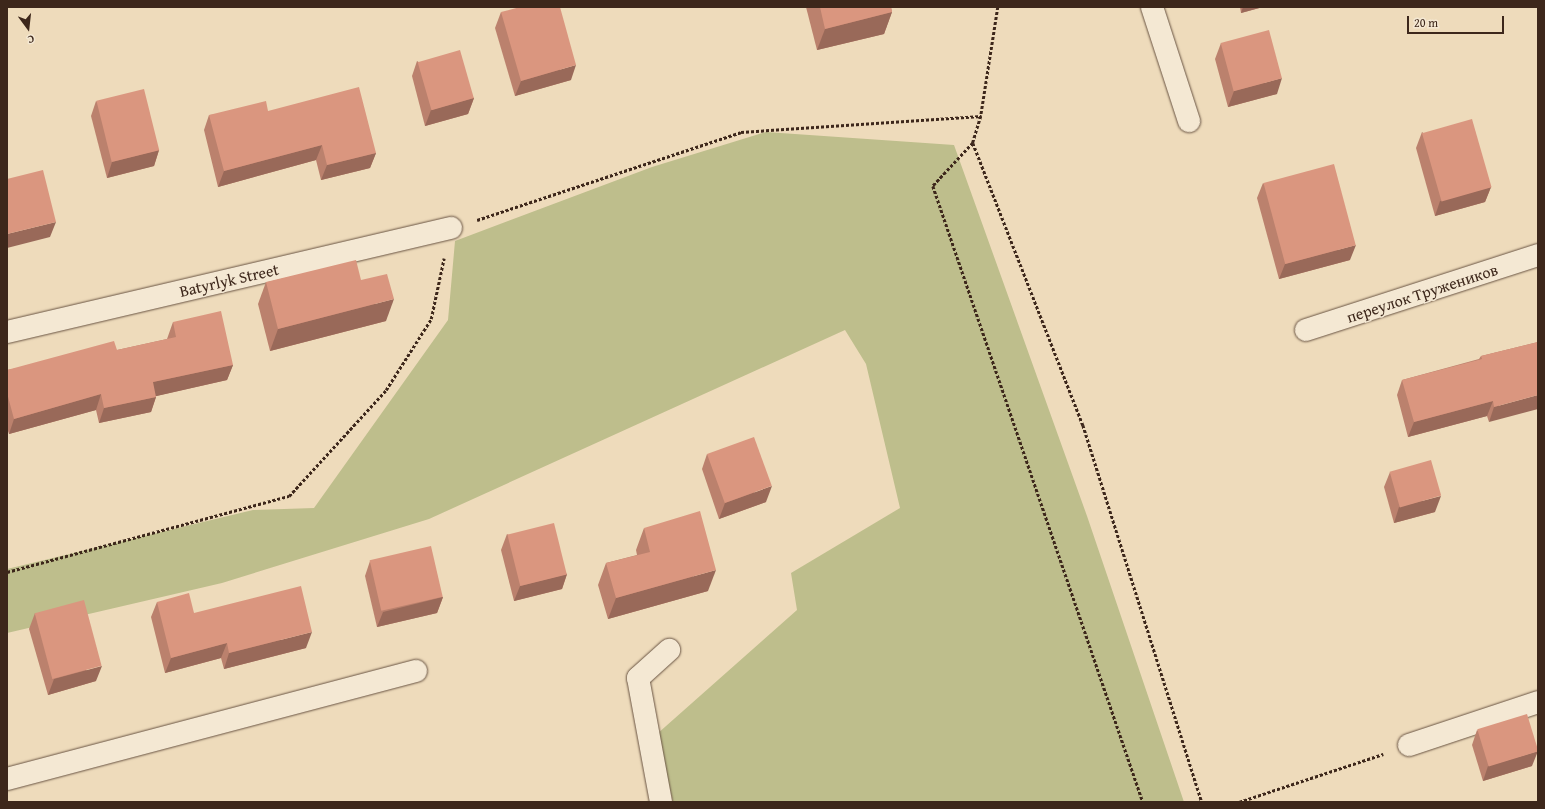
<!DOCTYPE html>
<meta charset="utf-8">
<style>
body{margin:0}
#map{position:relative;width:1545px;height:809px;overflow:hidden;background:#eedbbb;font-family:"Gentium Book Plus",serif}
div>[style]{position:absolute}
.green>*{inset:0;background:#bebe8c}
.path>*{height:2.5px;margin-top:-1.25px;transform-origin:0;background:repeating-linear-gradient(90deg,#3d271b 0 3px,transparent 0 5px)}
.roads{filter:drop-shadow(0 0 1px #695443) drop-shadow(0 0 1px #695443)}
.minor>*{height:22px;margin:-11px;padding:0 11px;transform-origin:11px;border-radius:11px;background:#f4e8d3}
.wall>*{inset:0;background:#bb816d}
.shaded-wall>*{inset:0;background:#996959}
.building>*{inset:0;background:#da967f;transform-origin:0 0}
span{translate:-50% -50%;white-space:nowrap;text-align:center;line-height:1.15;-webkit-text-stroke:3px #f4e8d3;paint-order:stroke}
.street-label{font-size:16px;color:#3d271b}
.frame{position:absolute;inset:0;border:8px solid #3d271b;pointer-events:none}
.north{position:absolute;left:8px;top:8px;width:40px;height:40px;-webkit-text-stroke:3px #f4e8d3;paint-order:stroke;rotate:165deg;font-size:11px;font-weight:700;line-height:16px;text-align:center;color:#3d271b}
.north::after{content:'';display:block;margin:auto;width:14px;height:18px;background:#3d271b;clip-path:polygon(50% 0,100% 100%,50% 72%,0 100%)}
.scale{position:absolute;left:1407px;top:16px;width:97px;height:18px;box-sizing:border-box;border:2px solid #3d271b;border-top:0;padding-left:5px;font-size:12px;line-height:14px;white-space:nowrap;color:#3d271b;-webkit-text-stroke:3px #f4e8d3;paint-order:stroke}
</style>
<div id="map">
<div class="green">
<i style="clip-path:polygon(766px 132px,954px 145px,1087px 516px,1184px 802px,673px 802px,657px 734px,797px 610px,791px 573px,900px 508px,866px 364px,845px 330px,429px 519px,222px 583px,7px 633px,7px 569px,253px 510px,314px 508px,448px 320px,455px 241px,652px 167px)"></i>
</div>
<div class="path">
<i style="left:998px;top:7px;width:110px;rotate:98.9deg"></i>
<i style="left:981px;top:116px;width:28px;rotate:107deg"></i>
<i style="left:973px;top:143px;width:303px;rotate:68.7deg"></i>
<i style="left:1083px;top:425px;width:395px;rotate:72.5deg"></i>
<i style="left:973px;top:143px;width:59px;rotate:132.9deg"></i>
<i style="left:933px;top:186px;width:651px;rotate:71.18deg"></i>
<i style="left:477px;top:220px;width:278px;rotate:-18.4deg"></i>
<i style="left:741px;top:132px;width:241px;rotate:-3.8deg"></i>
<i style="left:7px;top:572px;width:292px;rotate:-15.1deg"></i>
<i style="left:289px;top:496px;width:144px;rotate:-47.5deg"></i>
<i style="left:386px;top:390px;width:84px;rotate:-57.6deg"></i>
<i style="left:431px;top:319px;width:62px;rotate:-78deg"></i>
<i style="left:1239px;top:802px;width:152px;rotate:-18.4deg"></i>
</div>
<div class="roads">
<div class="minor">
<i style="left:1152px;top:7px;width:120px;rotate:72deg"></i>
<i style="left:1306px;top:330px;width:244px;rotate:-17.9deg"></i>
<i style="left:7px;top:332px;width:456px;rotate:-13.2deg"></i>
<i style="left:1409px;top:745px;width:136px;rotate:-18.4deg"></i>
<i style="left:7px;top:779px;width:423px;rotate:-14.8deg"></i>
<i style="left:661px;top:802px;width:126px;rotate:-100.5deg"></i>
<i style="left:638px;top:678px;width:42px;rotate:-42.1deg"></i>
</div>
</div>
<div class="wall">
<i style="clip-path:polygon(806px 7px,891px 7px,892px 12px,884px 34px,817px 50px)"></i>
<i style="clip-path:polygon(1240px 7px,1263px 7px,1241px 13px)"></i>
<i style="clip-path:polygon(501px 12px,571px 80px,515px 96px,495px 28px)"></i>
<i style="clip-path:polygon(1221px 43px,1277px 94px,1228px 107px,1215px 59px)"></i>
<i style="clip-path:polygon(417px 61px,474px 98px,468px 114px,425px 126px,412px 76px)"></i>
<i style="clip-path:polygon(96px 101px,159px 150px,154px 166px,107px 178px,91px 116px)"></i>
<i style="clip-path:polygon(268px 111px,376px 153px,370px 168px,321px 180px,316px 160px,218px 187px,204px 130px,209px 115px)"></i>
<i style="clip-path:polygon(1422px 132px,1491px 187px,1485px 202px,1435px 216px,1416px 148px)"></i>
<i style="clip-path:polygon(1263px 183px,1350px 260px,1279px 279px,1257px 198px)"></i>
<i style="clip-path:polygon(361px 280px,386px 321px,270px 351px,258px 304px,266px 282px)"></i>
<i style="clip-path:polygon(173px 322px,233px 365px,227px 380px,156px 396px,156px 397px,151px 412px,99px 423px,96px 410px,9px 434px,7px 428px,7px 370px,117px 350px,167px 339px)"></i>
<i style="clip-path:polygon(1538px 342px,1489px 422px,1487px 416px,1408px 437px,1397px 395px,1402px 380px,1479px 359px,1481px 356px)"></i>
<i style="clip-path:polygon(707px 454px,766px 502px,719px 519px,702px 469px)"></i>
<i style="clip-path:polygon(1390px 472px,1435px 512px,1394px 523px,1384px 487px)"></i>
<i style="clip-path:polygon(644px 528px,708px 591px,608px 619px,598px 585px,606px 563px,637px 555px,636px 550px)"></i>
<i style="clip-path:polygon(507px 534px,567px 574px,562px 589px,514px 601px,501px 550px)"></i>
<i style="clip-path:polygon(370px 561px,443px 597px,437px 613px,377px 627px,365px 576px)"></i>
<i style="clip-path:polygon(157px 602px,194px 613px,306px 648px,224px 669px,221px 658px,165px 673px,151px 617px)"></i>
<i style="clip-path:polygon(35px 613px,96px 681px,48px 695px,29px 629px)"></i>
<i style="clip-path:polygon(1477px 730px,1532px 766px,1483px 781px,1472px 745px)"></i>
</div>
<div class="shaded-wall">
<i style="clip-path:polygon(1243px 7px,1263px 7px,1241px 13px)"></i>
<i style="clip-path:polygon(892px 12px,884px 34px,817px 50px,825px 29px)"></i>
<i style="clip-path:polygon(576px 65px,571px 80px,515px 96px,521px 81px)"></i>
<i style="clip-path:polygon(1282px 78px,1277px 94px,1228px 107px,1234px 91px)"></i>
<i style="clip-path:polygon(474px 98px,468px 114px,425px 126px,431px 110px)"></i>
<i style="clip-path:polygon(322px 145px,316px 160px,218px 187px,224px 171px)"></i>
<i style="clip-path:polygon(159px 150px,154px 166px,107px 178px,112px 162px)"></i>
<i style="clip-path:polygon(376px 153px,370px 168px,321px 180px,327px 165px)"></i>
<i style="clip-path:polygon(1491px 187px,1485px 202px,1435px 216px,1440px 201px)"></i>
<i style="clip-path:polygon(56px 222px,50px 237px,7px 248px,7px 234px)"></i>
<i style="clip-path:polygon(1356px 245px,1350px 260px,1279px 279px,1285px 264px)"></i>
<i style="clip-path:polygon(394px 299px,386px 321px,270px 351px,278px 329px)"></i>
<i style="clip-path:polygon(233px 365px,227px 380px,148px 398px,153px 382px)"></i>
<i style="clip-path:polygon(101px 394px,96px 410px,9px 434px,14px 419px)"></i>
<i style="clip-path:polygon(1538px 395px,1538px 409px,1489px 422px,1494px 407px)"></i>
<i style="clip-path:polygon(156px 397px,151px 412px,99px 423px,104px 408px)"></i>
<i style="clip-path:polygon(1493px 401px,1487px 416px,1408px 437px,1414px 422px)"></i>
<i style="clip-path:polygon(772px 486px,766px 502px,719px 519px,725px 503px)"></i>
<i style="clip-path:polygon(1441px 496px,1435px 512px,1394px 523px,1399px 507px)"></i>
<i style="clip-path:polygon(716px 570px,708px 591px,608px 619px,616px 598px)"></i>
<i style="clip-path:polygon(567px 574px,562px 589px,514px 601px,520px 586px)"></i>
<i style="clip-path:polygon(443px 597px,437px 613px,377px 627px,383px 612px)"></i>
<i style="clip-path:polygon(312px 632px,306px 648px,224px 669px,229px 653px)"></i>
<i style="clip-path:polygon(227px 643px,221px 658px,165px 673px,171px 658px)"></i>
<i style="clip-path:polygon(102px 666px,96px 681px,48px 695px,54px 679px)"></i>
<i style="clip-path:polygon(1538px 751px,1532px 766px,1483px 781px,1488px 766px)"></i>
</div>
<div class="building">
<i style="clip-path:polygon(520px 7px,560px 7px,576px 65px,521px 81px,501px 12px)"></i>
<i style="clip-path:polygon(820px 7px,891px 7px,892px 12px,825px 29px)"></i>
<i style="left:1269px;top:30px;width:50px;height:50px;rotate:75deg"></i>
<i style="left:460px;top:50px;width:50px;height:44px;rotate:74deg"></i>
<i style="clip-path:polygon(359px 87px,376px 153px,327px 165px,322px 145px,224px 171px,209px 115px,266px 101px,268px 111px)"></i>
<i style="left:144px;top:89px;width:63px;height:49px;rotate:76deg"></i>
<i style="left:1472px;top:119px;width:71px;height:52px;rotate:74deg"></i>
<i style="left:1334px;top:164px;width:84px;height:73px;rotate:75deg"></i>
<i style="clip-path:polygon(43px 170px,56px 222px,7px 234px,7px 179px)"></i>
<i style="clip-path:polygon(356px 260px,361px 280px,387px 274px,394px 299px,278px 329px,266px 282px)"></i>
<i style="clip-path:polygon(221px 311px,233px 365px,153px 382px,156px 397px,104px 408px,101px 394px,14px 419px,7px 393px,7px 370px,114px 341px,117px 350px,176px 337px,173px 322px)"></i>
<i style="clip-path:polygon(1538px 342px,1538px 395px,1494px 407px,1493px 401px,1414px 422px,1402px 380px,1482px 359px,1481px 356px)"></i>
<i style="left:754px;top:437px;width:52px;height:50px;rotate:70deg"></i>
<i style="left:1431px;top:460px;width:37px;height:43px;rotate:74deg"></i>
<i style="clip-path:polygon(700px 511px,716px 570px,616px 598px,606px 563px,650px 552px,644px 528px)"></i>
<i style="left:554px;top:523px;width:53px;height:48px;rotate:76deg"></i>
<i style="left:431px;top:546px;width:52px;height:63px;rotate:77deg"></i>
<i style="clip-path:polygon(301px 586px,312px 632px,229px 653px,227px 643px,171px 658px,157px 602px,189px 593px,194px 613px)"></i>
<i style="left:84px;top:600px;width:68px;height:51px;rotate:75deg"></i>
<i style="left:1527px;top:714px;width:39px;height:52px;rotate:73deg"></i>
</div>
<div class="street-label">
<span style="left:229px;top:280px;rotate:-13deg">Batyrlyk Street</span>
<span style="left:1422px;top:293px;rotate:-18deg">переулок Тружеников</span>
</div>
<div class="frame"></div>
<div class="north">С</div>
<div class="scale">20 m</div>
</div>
